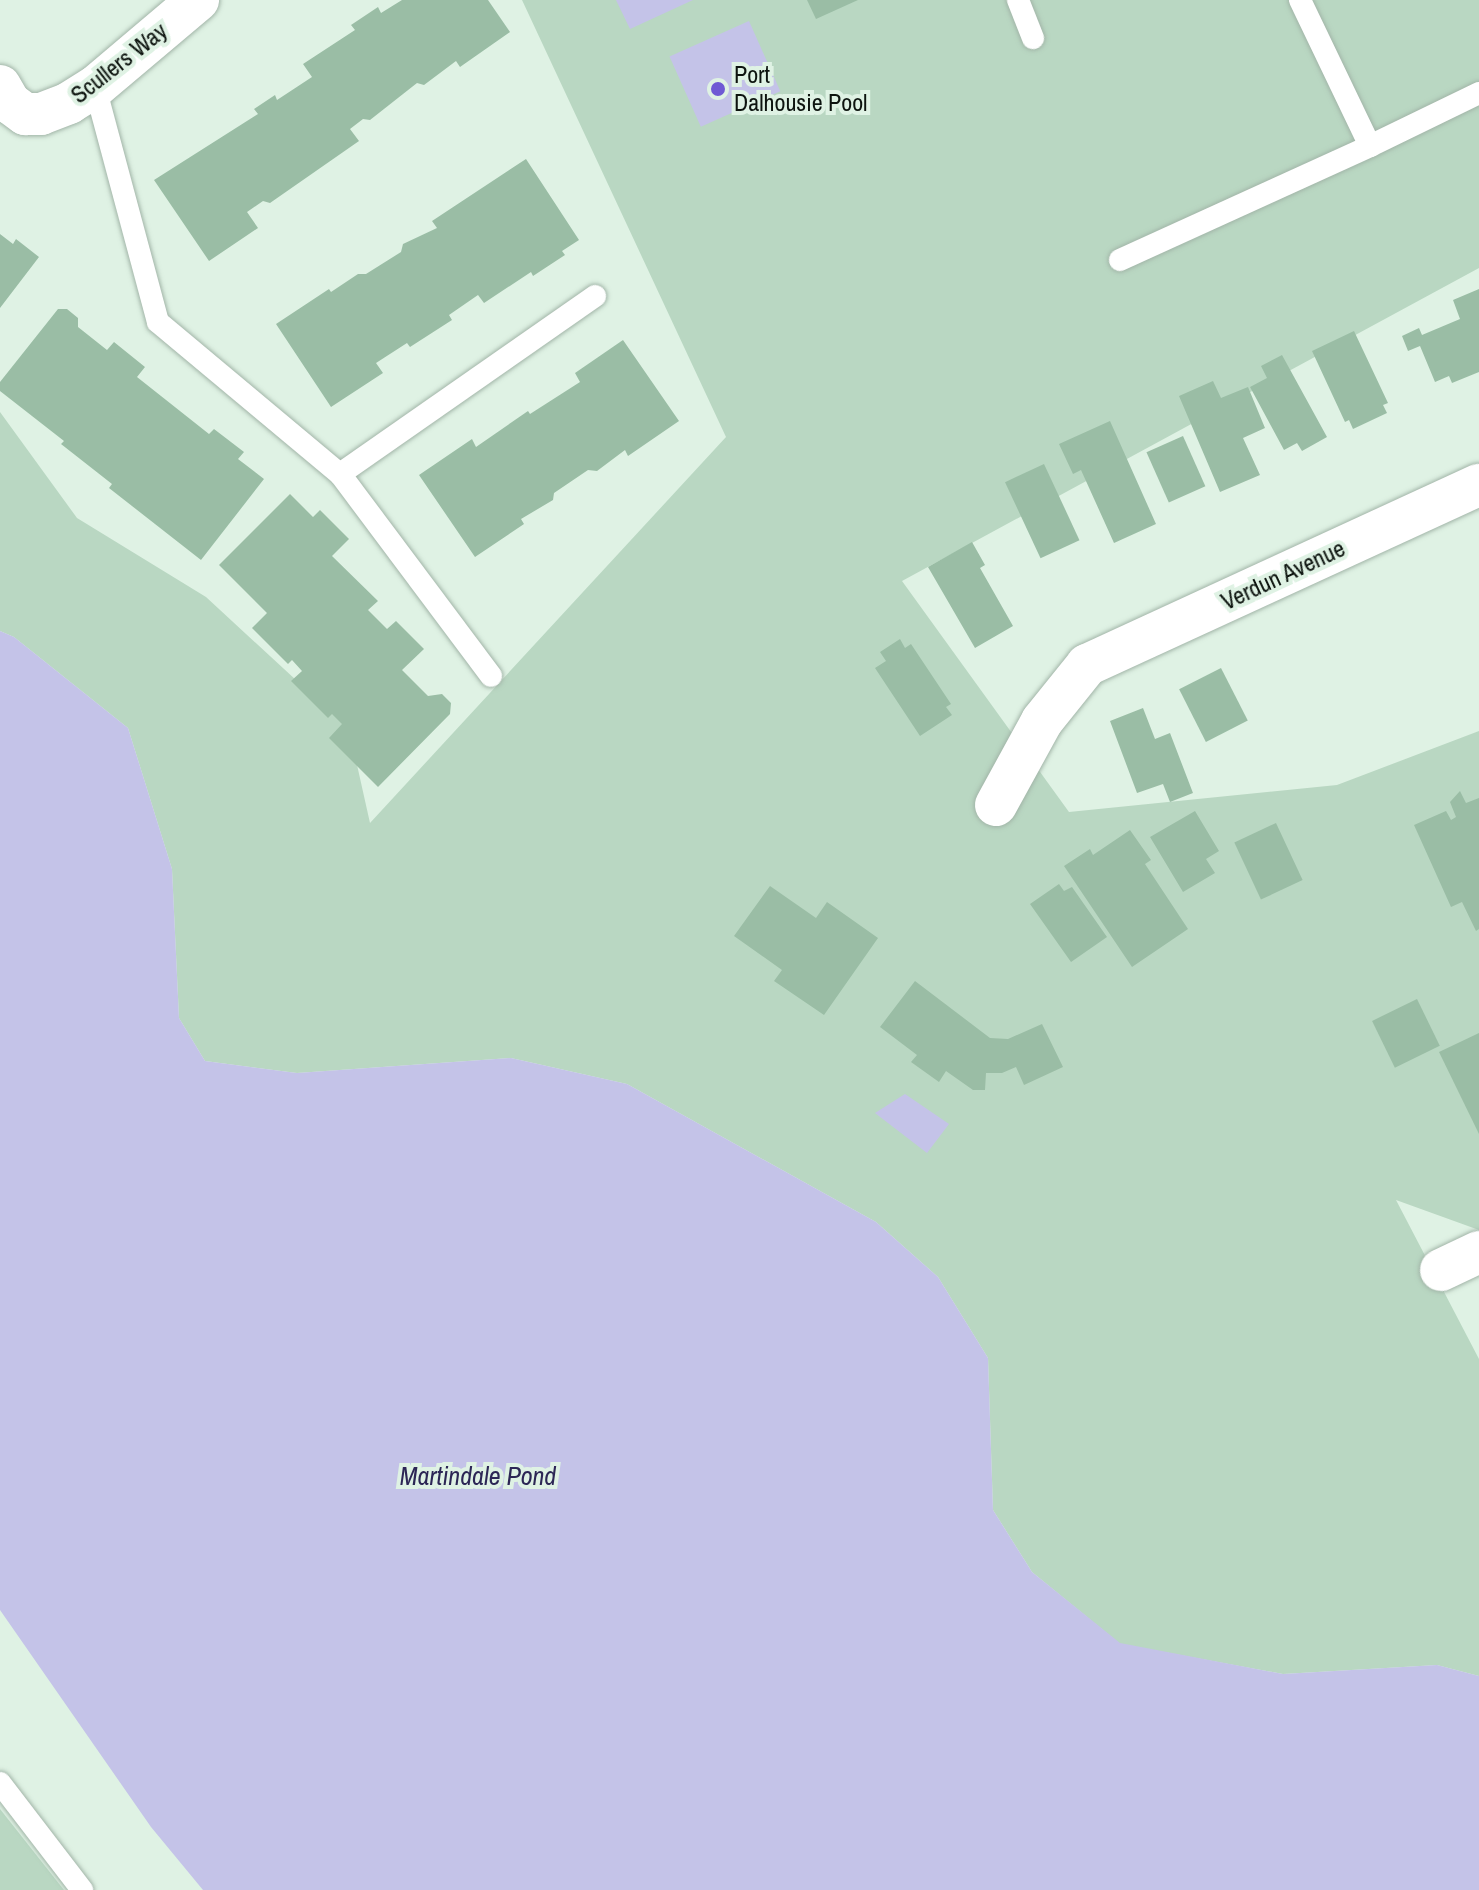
<!DOCTYPE html>
<style>
body{margin:0}
#map{position:relative;width:1479px;height:1890px;overflow:hidden;background:#dff2e4;font-family:"Archivo Narrow",sans-serif}
div>[style]{position:absolute}
.green>*{inset:0;background:#b9d7c2}
.water>*{inset:0;background:#c4c3e8;transform-origin:0 0}
.building>*{inset:0;background:#9abda5;transform-origin:0 0}
.roads{filter:drop-shadow(0 0 2px #a2b5a8) drop-shadow(0 0 2px #a2b5a8)}
.service>*{height:22px;margin:-11px;padding:0 11px;transform-origin:11px;border-radius:11px;background:#fff}
.minor>*{height:42px;margin:-21px;padding:0 21px;transform-origin:21px;border-radius:21px;background:#fff}
.dots>*{width:22px;height:22px;translate:-50% -50%;box-sizing:border-box;border:4px solid #dff2e4;border-radius:50%}
span{translate:-50% -50%;white-space:nowrap;text-align:center;line-height:1.15;-webkit-text-stroke:8px #dff2e4;paint-order:stroke}
.street-label{font-size:24px;color:#0d140f}
.poi-label{font-size:24px;color:#0d140f}
.left{translate:0 -50%;text-align:left}
.water-label{font-size:26px;color:#2c2655;font-style:italic}
</style>
<div id="map">
<div class="green">
<i style="clip-path:polygon(522px 0,1479px 0,1479px 268px,902px 581px,1069px 812px,1337px 785px,1479px 731px,1479px 1230px,1396px 1200px,1479px 1359px,1479px 1676px,1437px 1665px,1283px 1674px,1120px 1644px,1032px 1572px,993px 1510px,988px 1358px,938px 1277px,876px 1222px,627px 1084px,511px 1058px,297px 1073px,205px 1061px,179px 1018px,172px 869px,128px 728px,14px 637px,0 631px,0 412px,77px 518px,206px 597px,349px 729px,370px 823px,726px 437px)"></i>
<i style="clip-path:polygon(0 1809px,64px 1890px,0 1890px)"></i>
</div>
<div class="water">
<i style="clip-path:polygon(616px 0,693px 0,630px 29px)"></i>
<i style="left:749px;top:21px;width:77px;height:87px;rotate:66deg"></i>
<i style="clip-path:polygon(0 631px,14px 637px,128px 728px,172px 869px,179px 1018px,205px 1061px,297px 1073px,511px 1058px,627px 1084px,876px 1222px,938px 1277px,988px 1358px,993px 1510px,1032px 1572px,1120px 1643px,1283px 1674px,1437px 1665px,1479px 1676px,1479px 1890px,203px 1890px,151px 1827px,0 1610px)"></i>
<i style="clip-path:polygon(905px 1094px,949px 1124px,927px 1153px,875px 1113px)"></i>
</div>
<div class="building">
<i style="clip-path:polygon(402px 0,488px 0,510px 32px,460px 67px,456px 61px,424px 85px,417px 83px,370px 120px,363px 119px,350px 129px,359px 141px,270px 203px,263px 201px,247px 212px,258px 228px,209px 261px,154px 180px,258px 114px,254px 109px,275px 95px,277px 100px,312px 77px,303px 64px,355px 30px,351px 25px,378px 7px,381px 13px)"></i>
<i style="clip-path:polygon(807px 0,858px 0,816px 19px)"></i>
<i style="clip-path:polygon(526px 159px,579px 240px,562px 251px,565px 255px,533px 276px,531px 272px,484px 303px,478px 295px,449px 315px,452px 320px,410px 347px,407px 343px,376px 363px,383px 373px,331px 407px,276px 324px,329px 289px,331px 292px,358px 274px,366px 274px,401px 252px,403px 244px,437px 228px,432px 221px)"></i>
<i style="clip-path:polygon(0 234px,13px 244px,16px 239px,39px 257px,0 308px)"></i>
<i style="clip-path:polygon(1479px 289px,1479px 372px,1452px 383px,1449px 376px,1435px 382px,1420px 346px,1408px 351px,1402px 336px,1419px 328px,1422px 335px,1460px 319px,1453px 300px)"></i>
<i style="clip-path:polygon(58px 309px,67px 309px,78px 318px,78px 327px,107px 350px,114px 342px,145px 367px,137px 377px,209px 434px,214px 429px,244px 452px,238px 459px,264px 479px,201px 560px,109px 488px,112px 484px,61px 444px,64px 441px,0 391px,0 382px)"></i>
<i style="clip-path:polygon(1354px 331px,1388px 403px,1383px 405px,1387px 413px,1353px 429px,1349px 420px,1345px 422px,1312px 351px)"></i>
<i style="clip-path:polygon(623px 340px,679px 421px,628px 456px,625px 450px,597px 471px,588px 470px,554px 493px,553px 500px,521px 519px,524px 524px,475px 557px,419px 475px,472px 439px,476px 447px,528px 411px,530px 414px,580px 382px,575px 373px)"></i>
<i style="clip-path:polygon(1282px 355px,1327px 437px,1302px 451px,1297px 443px,1284px 450px,1250px 387px,1267px 378px,1261px 366px)"></i>
<i style="clip-path:polygon(1213px 381px,1221px 398px,1248px 387px,1265px 428px,1243px 438px,1260px 475px,1220px 492px,1179px 396px)"></i>
<i style="clip-path:polygon(1110px 421px,1156px 524px,1114px 543px,1081px 470px,1073px 474px,1059px 444px)"></i>
<i style="left:1183px;top:436px;width:55px;height:40px;rotate:66deg"></i>
<i style="left:1044px;top:464px;width:84px;height:43px;rotate:65deg"></i>
<i style="clip-path:polygon(290px 494px,313px 517px,320px 510px,349px 539px,332px 556px,378px 601px,368px 610px,387px 629px,396px 621px,424px 649px,402px 670px,428px 696px,442px 694px,451px 703px,450px 714px,378px 787px,329px 738px,342px 724px,332px 714px,328px 718px,291px 681px,302px 671px,292px 660px,288px 664px,252px 628px,267px 613px,219px 565px)"></i>
<i style="clip-path:polygon(972px 542px,985px 565px,980px 568px,1013px 626px,975px 648px,928px 567px)"></i>
<i style="clip-path:polygon(900px 639px,905px 648px,911px 644px,951px 704px,946px 707px,952px 715px,920px 736px,875px 668px,886px 661px,880px 652px)"></i>
<i style="left:1221px;top:668px;width:59px;height:47px;rotate:63deg"></i>
<i style="clip-path:polygon(1143px 708px,1155px 739px,1170px 733px,1193px 793px,1170px 802px,1163px 784px,1137px 793px,1110px 721px)"></i>
<i style="clip-path:polygon(1460px 791px,1466px 803px,1479px 798px,1479px 929px,1476px 931px,1462px 902px,1451px 907px,1414px 825px,1446px 811px,1451px 820px,1456px 817px,1450px 802px)"></i>
<i style="clip-path:polygon(1195px 811px,1219px 851px,1206px 859px,1215px 873px,1183px 892px,1150px 837px)"></i>
<i style="left:1276px;top:823px;width:63px;height:46px;rotate:65deg"></i>
<i style="clip-path:polygon(1130px 830px,1151px 860px,1145px 864px,1188px 929px,1132px 967px,1064px 866px,1090px 849px,1093px 855px)"></i>
<i style="clip-path:polygon(1059px 884px,1064px 891px,1072px 887px,1107px 937px,1071px 962px,1030px 904px)"></i>
<i style="clip-path:polygon(770px 886px,816px 918px,827px 902px,878px 938px,824px 1015px,774px 981px,782px 970px,734px 936px)"></i>
<i style="clip-path:polygon(915px 981px,990px 1038px,1008px 1039px,1042px 1024px,1063px 1067px,1024px 1085px,1016px 1067px,1002px 1073px,986px 1073px,985px 1090px,973px 1090px,946px 1071px,939px 1082px,911px 1062px,917px 1055px,880px 1027px)"></i>
<i style="left:1417px;top:999px;width:52px;height:50px;rotate:64deg"></i>
<i style="clip-path:polygon(1479px 1033px,1479px 1134px,1439px 1052px)"></i>
</div>
<div class="roads">
<div class="service">
<i style="left:1018px;top:0;width:41px;rotate:68.5deg"></i>
<i style="left:1300px;top:0;width:162px;rotate:64.4deg"></i>
<i style="left:1370px;top:146px;width:121px;rotate:-25.9deg"></i>
<i style="left:95px;top:87px;width:243px;rotate:75deg"></i>
<i style="left:158px;top:322px;width:237px;rotate:39.9deg"></i>
<i style="left:340px;top:474px;width:252px;rotate:53.2deg"></i>
<i style="left:1120px;top:260px;width:275px;rotate:-24.5deg"></i>
<i style="left:340px;top:474px;width:311px;rotate:-34.9deg"></i>
<i style="left:0;top:1783px;width:135px;rotate:52.5deg"></i>
</div>
<div class="minor">
<i style="left:0;top:86px;width:20px;rotate:60deg"></i>
<i style="left:10px;top:103px;width:19px;rotate:36deg"></i>
<i style="left:25px;top:114px;width:16px"></i>
<i style="left:41px;top:114px;width:30px;rotate:-21deg"></i>
<i style="left:69px;top:103px;width:31px;rotate:-32deg"></i>
<i style="left:95px;top:87px;width:135px;rotate:-40.2deg"></i>
<i style="left:996px;top:805px;width:96px;rotate:-61.3deg"></i>
<i style="left:1042px;top:721px;width:72px;rotate:-51.2deg"></i>
<i style="left:1087px;top:665px;width:431px;rotate:-24.7deg"></i>
<i style="left:1441px;top:1270px;width:42px;rotate:-25.3deg"></i>
</div>
</div>
<div class="dots">
<i style="left:718px;top:89px;background:#6f5ad4"></i>
</div>
<div class="street-label">
<span style="left:119px;top:63px;rotate:-38deg">Scullers Way</span>
<span style="left:1283px;top:575px;rotate:-25deg">Verdun Avenue</span>
</div>
<div class="poi-label">
<span class="left" style="left:734px;top:89px">Port<br>Dalhousie Pool</span>
</div>
<div class="water-label">
<span style="left:478px;top:1476px">Martindale Pond</span>
</div>
</div>
